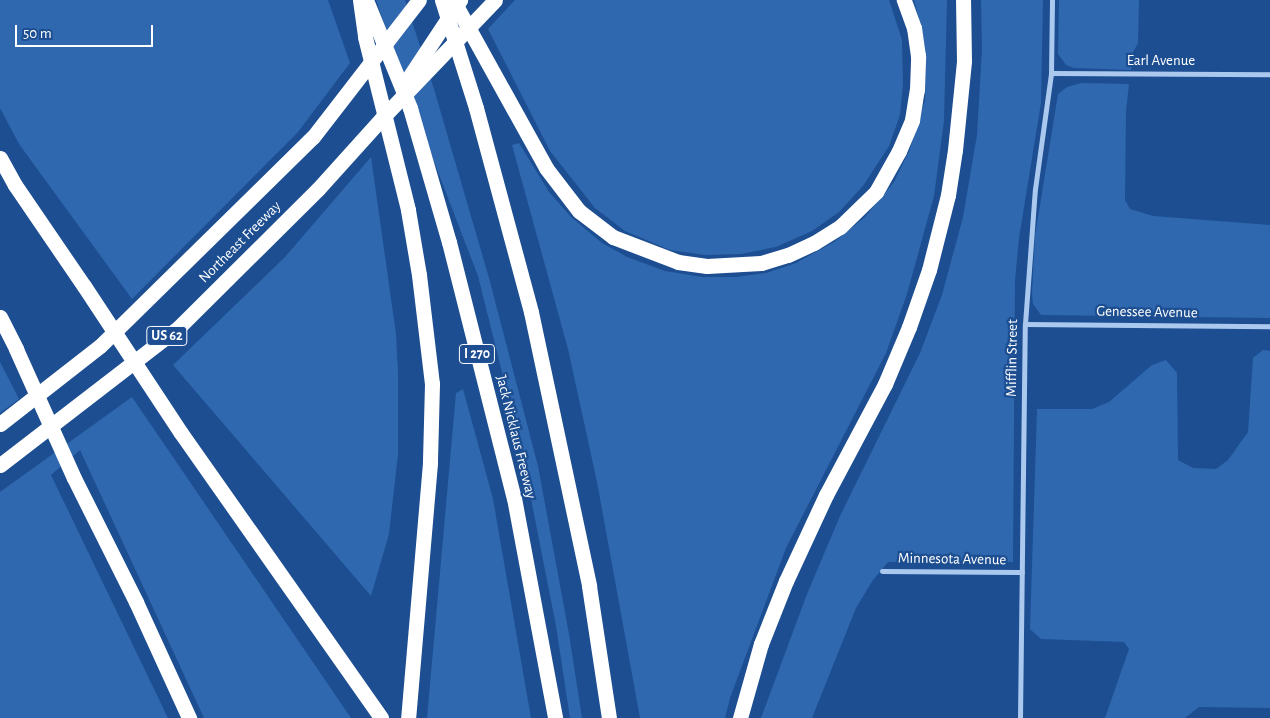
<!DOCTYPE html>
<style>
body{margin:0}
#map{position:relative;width:1270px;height:718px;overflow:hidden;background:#1c4e91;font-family:"Alegreya Sans",sans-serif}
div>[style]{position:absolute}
.green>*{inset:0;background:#2f68af}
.minor>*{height:5px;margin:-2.5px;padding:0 2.5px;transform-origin:2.5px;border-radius:2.5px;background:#abc9ee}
.motorway>*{height:15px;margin:-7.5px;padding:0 7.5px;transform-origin:7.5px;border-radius:7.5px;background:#fff}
.motorway-bridge>*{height:15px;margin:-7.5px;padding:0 7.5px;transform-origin:7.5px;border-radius:7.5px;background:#fff}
span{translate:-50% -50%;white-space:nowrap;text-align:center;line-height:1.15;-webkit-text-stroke:4.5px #1c4e91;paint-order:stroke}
.shield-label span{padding:1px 4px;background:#1c4e91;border:1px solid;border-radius:4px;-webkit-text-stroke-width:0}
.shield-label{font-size:14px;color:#fff;font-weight:700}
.street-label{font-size:15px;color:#fff}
.scale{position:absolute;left:15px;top:25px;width:138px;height:22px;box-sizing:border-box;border:2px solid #fff;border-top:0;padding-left:6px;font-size:15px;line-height:18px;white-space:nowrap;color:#fff;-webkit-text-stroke:4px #1c4e91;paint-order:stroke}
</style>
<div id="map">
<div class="green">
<i style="clip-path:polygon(0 0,328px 0,350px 63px,298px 132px,132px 299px,19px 144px,0 108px)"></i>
<i style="clip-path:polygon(376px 0,405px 0,434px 89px,489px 278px,538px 466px,569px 634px,582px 718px,570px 718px,556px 626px,521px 448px,478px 276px,415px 112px)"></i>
<i style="clip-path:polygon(515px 0,889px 0,902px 40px,903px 84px,900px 115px,889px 146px,863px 186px,839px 212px,812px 231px,776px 247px,741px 254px,705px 255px,670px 250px,625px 231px,595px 208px,550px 151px,488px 29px)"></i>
<i style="clip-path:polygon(914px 0,947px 0,944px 121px,934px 196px,907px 294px,886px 353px,786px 548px,730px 698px,725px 718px,640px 718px,597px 482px,568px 349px,512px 145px,519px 143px,549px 192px,571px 217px,602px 243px,627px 257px,665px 271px,702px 277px,736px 277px,766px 273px,796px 263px,834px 242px,865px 217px,894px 182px,910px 149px,925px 100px,926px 62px,923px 35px)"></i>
<i style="clip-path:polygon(981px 0,1043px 0,1041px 103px,1019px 238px,1015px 280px,1013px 562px,888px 562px,873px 580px,856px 608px,812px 718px,761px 718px,807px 594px,840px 516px,920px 353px,942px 295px,963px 217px,977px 135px,982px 49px)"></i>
<i style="clip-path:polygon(1059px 0,1139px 0,1138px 43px,1133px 52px,1131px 70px,1074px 68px,1066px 65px,1058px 54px)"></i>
<i style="clip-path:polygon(1081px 83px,1129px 84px,1126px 111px,1125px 200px,1130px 209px,1153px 216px,1270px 225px,1270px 318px,1041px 315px,1033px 304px,1032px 293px,1035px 236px,1058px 94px,1067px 87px)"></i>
<i style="clip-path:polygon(371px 157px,396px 334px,398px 373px,398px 454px,389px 534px,371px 596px,173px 365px,285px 257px)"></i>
<i style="clip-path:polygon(1263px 350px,1270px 351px,1270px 708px,1199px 707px,1185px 718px,1105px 718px,1129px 649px,1124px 642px,1041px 639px,1030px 629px,1037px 409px,1092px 409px,1109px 402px,1152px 365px,1166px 360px,1177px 373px,1178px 460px,1193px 468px,1216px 469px,1228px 460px,1248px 432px,1253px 358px)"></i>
<i style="clip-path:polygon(0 362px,19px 399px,0 413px)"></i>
<i style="clip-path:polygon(463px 389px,493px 499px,531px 718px,427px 718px,456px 393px)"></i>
<i style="clip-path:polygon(132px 397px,351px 718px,204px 718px,80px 450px,51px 475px,168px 718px,0 718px,0 492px)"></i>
</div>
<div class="minor">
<i style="left:1051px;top:73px;width:219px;rotate:0.3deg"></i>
<i style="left:1025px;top:324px;width:245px;rotate:0.5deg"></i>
<i style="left:882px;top:571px;width:140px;rotate:0.4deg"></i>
<i style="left:1020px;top:718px;width:394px;rotate:-89.3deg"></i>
<i style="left:1025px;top:324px;width:135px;rotate:-85.8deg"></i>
<i style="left:1035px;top:189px;width:117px;rotate:-82.1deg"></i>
<i style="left:1051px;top:73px;width:73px;rotate:-89.2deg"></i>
</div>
<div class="motorway">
<i style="left:360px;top:0;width:37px;rotate:82deg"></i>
<i style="left:365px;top:37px;width:178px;rotate:76deg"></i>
<i style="left:408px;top:210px;width:66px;rotate:80.4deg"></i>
<i style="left:419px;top:275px;width:110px;rotate:83.2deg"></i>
<i style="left:432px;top:384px;width:79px;rotate:91.5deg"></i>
<i style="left:430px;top:463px;width:256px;rotate:94.9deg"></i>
<i style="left:366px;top:0;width:117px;rotate:67.8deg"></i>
<i style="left:410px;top:108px;width:140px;rotate:73.8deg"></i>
<i style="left:449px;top:242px;width:264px;rotate:75.8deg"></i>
<i style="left:514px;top:498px;width:224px;rotate:79.4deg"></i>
<i style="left:442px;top:0;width:113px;rotate:72.5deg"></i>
<i style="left:476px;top:108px;width:211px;rotate:74.9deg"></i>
<i style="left:531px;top:312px;width:280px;rotate:78deg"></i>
<i style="left:589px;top:586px;width:134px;rotate:81.4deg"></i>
<i style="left:453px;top:0;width:192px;rotate:61deg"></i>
<i style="left:546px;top:168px;width:54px;rotate:52.5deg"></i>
<i style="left:579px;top:211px;width:43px;rotate:37.4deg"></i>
<i style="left:613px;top:237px;width:70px;rotate:21deg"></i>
<i style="left:678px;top:262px;width:29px;rotate:8deg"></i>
<i style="left:707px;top:266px;width:54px;rotate:-3.2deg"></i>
<i style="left:761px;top:263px;width:28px;rotate:-17deg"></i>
<i style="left:788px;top:255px;width:29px;rotate:-25deg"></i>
<i style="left:814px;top:243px;width:31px;rotate:-32deg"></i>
<i style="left:840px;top:227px;width:50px;rotate:-44.2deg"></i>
<i style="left:876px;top:192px;width:47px;rotate:-60.7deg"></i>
<i style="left:899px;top:151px;width:34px;rotate:-67deg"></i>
<i style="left:912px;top:120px;width:30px;rotate:-81deg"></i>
<i style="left:917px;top:90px;width:34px;rotate:-88deg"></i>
<i style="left:918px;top:56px;width:28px;rotate:-98deg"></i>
<i style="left:914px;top:28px;width:30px;rotate:-110deg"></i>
<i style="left:0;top:158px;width:31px;rotate:61deg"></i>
<i style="left:15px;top:185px;width:122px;rotate:55.7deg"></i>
<i style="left:0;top:317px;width:36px;rotate:63deg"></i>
<i style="left:0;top:424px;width:127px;rotate:-38deg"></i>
<i style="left:100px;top:346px;width:298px;rotate:-44.5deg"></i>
<i style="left:181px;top:433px;width:348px;rotate:54.9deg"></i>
<i style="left:0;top:465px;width:226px;rotate:-37.6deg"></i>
<i style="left:179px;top:327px;width:196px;rotate:-44.8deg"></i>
<i style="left:318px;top:189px;width:96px;rotate:-48deg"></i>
<i style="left:74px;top:478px;width:139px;rotate:63.4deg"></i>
<i style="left:136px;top:602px;width:128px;rotate:65.4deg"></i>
<i style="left:740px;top:718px;width:77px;rotate:-74.2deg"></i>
<i style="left:761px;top:644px;width:68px;rotate:-68.4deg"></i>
<i style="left:786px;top:581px;width:95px;rotate:-65.1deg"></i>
<i style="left:826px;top:495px;width:126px;rotate:-62deg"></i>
<i style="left:885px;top:384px;width:62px;rotate:-67.2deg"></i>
<i style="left:909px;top:327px;width:60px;rotate:-70.7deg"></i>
<i style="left:929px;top:270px;width:77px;rotate:-75.8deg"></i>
<i style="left:948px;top:195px;width:46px;rotate:-81.2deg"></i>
<i style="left:955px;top:150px;width:89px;rotate:-84.2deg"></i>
<i style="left:964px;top:61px;width:61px;rotate:-90.9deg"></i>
</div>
<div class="motorway-bridge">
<i style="left:404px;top:85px;width:102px;rotate:-56.6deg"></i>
<i style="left:382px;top:118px;width:163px;rotate:-46.2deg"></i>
<i style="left:313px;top:137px;width:173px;rotate:-52.3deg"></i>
<i style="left:84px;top:286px;width:176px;rotate:56.6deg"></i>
<i style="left:16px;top:349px;width:141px;rotate:65.8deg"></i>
</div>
<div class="shield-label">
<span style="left:167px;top:336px">US 62</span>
<span style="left:477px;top:354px">I 270</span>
</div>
<div class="street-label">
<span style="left:1161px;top:61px">Earl Avenue</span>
<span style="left:240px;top:242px;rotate:-45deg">Northeast Freeway</span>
<span style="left:1147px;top:312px;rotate:1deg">Genessee Avenue</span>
<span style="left:1012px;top:358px;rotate:-89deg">Mifflin Street</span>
<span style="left:516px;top:437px;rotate:76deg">Jack Nicklaus Freeway</span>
<span style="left:952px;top:559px;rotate:1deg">Minnesota Avenue</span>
</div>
<div class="scale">50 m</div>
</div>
